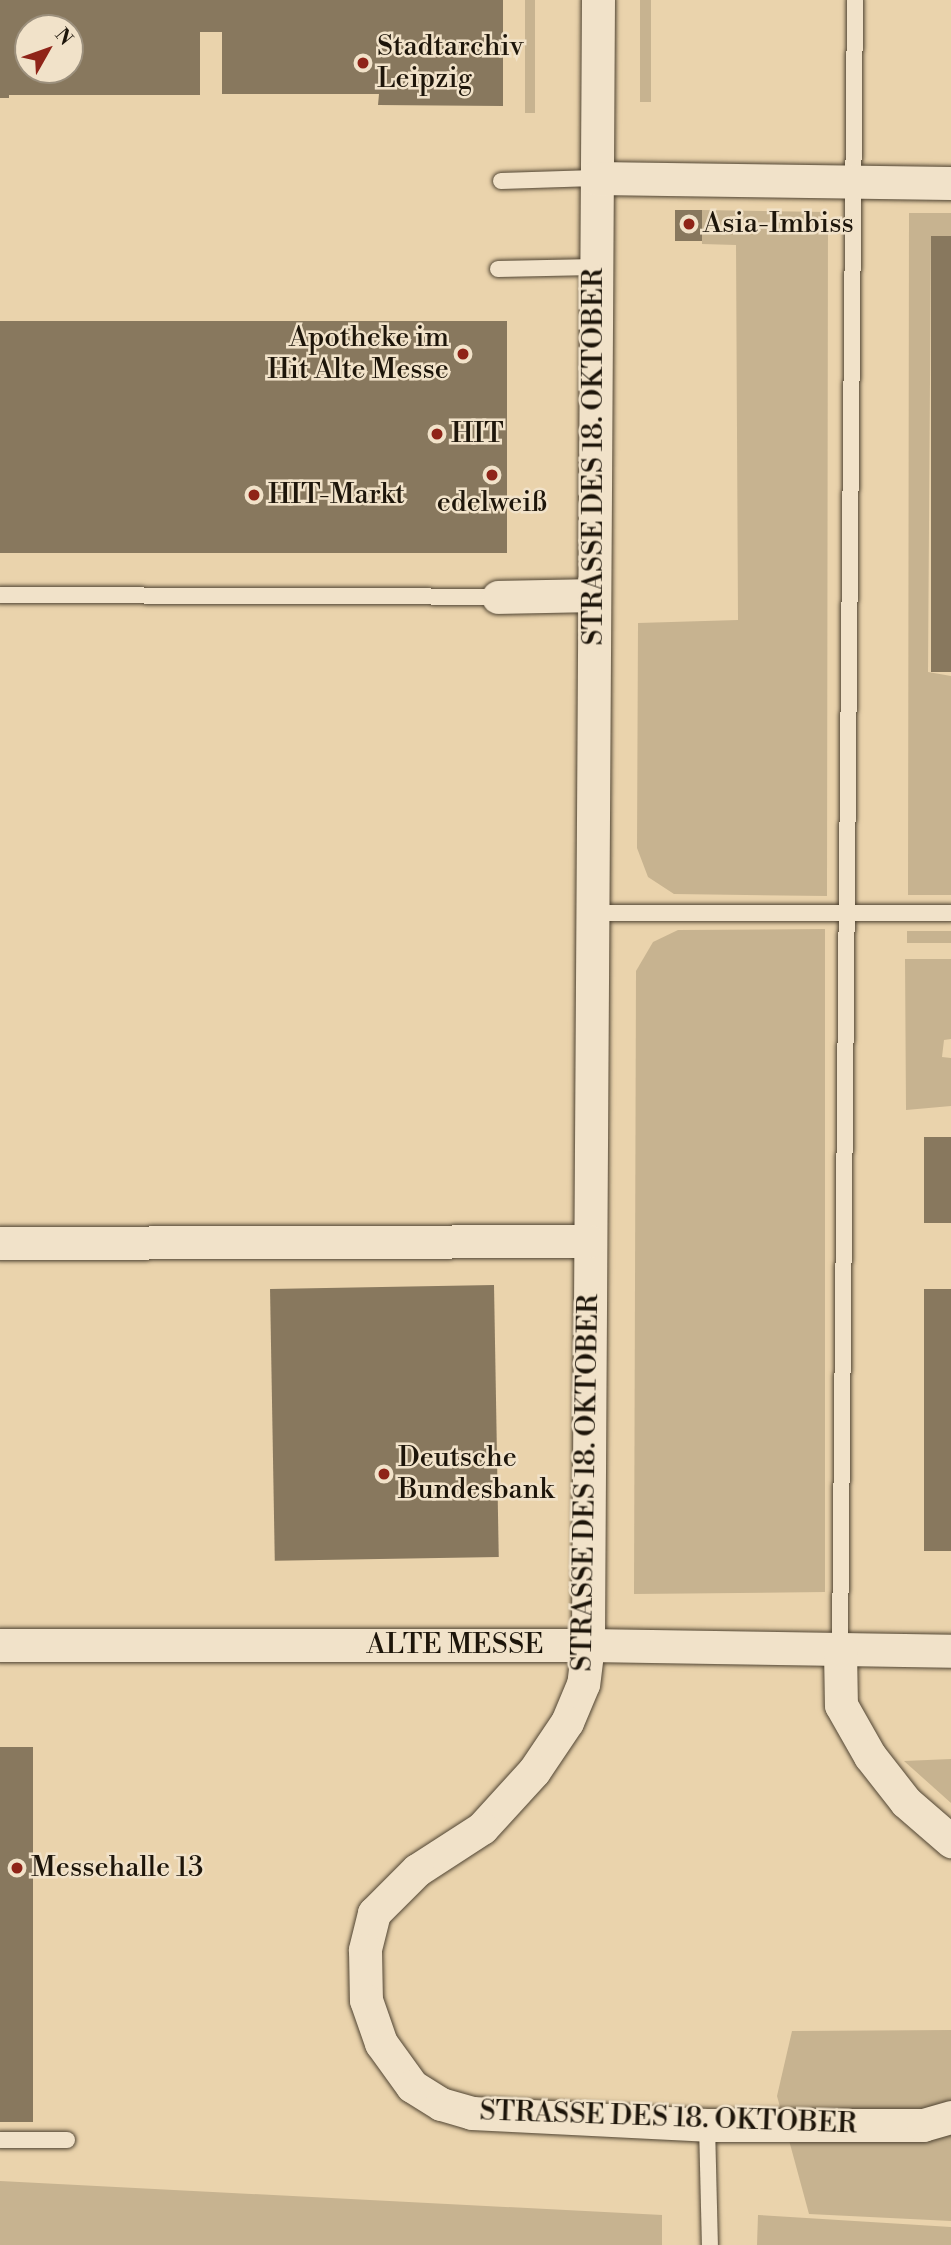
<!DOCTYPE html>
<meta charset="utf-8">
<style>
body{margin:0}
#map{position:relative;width:951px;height:2245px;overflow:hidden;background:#ead3ac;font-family:"Libre Bodoni",serif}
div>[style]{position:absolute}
.green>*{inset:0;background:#c7b390;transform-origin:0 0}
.building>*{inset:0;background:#88785e;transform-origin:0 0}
.roads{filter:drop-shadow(0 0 2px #504432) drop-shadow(0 0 2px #504432)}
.service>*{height:16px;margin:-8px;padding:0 8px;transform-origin:8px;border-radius:8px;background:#f1e2c9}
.minor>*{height:33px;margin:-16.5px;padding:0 16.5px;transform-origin:16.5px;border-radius:16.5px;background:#f1e2c9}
.dots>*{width:19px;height:19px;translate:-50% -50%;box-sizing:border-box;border:4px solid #f1e2c9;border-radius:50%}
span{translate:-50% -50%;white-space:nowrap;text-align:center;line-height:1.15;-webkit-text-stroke:5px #f1e2c9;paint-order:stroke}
.poi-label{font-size:28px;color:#1d150a}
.left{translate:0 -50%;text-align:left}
.right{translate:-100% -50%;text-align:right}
.street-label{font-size:28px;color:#1d150a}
.north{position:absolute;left:14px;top:14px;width:70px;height:70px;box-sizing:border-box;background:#f1e2c9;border:2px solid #9c907d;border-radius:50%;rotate:50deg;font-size:19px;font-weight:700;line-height:28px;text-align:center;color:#1d150a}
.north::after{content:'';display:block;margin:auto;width:24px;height:32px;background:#8f2418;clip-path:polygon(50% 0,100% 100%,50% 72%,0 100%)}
</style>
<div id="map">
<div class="green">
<i style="left:525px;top:0;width:10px;height:113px"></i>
<i style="left:640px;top:0;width:11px;height:102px"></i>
<i style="clip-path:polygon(702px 210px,828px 212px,827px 896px,674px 894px,648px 877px,637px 848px,638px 623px,738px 620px,736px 245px,702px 244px)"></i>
<i style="clip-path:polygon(909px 213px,951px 213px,951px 236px,931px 236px,928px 672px,951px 676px,951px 895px,908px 895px)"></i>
<i style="clip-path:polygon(825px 929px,825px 1592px,634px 1594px,636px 971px,653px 942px,678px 930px)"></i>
<i style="left:907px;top:931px;width:44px;height:12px"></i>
<i style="clip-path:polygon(905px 959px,951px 959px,951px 1039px,944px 1040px,942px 1057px,951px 1058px,951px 1106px,906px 1110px)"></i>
<i style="clip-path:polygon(951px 1759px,951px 1803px,904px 1761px)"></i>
<i style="clip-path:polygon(951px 2030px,951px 2221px,809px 2214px,777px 2096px,792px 2031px)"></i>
<i style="clip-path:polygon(0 2181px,662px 2215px,662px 2245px,0 2245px)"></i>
<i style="clip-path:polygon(758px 2215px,951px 2227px,951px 2245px,757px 2245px)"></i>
</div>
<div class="building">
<i style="clip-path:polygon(evenodd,0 0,503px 0,503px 106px,378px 105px,379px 94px,222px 94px,222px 32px,200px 32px,200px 95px,9px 95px,9px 98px,0 98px,0 0,28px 28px,70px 28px,70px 70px,28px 70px,28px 28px)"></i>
<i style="left:675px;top:210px;width:27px;height:31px"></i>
<i style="left:931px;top:236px;width:20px;height:436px"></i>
<i style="left:0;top:321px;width:507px;height:232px"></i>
<i style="left:924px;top:1137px;width:27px;height:86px"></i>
<i style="left:494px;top:1285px;width:272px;height:224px;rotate:89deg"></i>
<i style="left:924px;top:1289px;width:27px;height:262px"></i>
<i style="left:33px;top:1747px;width:375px;height:33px;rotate:90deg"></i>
</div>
<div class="roads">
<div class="service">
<i style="left:501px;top:181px;width:94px;rotate:-1.8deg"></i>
<i style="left:498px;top:269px;width:97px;rotate:-1.2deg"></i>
<i style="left:0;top:595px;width:498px;rotate:0.2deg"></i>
<i style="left:591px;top:913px;width:360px"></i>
<i style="left:840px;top:1650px;width:1650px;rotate:-89.48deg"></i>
<i style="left:707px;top:2125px;width:120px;rotate:88.6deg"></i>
<i style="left:0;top:2140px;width:67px"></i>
</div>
<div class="minor">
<i style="left:598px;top:0;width:1645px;rotate:90.35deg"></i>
<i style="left:588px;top:1645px;width:39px;rotate:97deg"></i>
<i style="left:583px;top:1684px;width:41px;rotate:112.8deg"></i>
<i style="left:567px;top:1722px;width:59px;rotate:124deg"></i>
<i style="left:534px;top:1771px;width:77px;rotate:132.4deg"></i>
<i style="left:482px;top:1828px;width:77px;rotate:147.1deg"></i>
<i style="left:417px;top:1870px;width:61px;rotate:135deg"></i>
<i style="left:374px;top:1913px;width:38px;rotate:104deg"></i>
<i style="left:365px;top:1950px;width:50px;rotate:88.9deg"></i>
<i style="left:366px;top:2000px;width:46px;rotate:70.8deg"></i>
<i style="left:381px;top:2043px;width:53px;rotate:54.2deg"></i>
<i style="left:412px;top:2086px;width:34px;rotate:32deg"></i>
<i style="left:441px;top:2104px;width:32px;rotate:16deg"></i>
<i style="left:472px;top:2113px;width:235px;rotate:2.9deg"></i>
<i style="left:707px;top:2125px;width:216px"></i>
<i style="left:923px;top:2125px;width:29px;rotate:-16deg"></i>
<i style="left:595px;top:178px;width:356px;rotate:0.8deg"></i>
<i style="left:498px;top:597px;width:95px;rotate:-1.2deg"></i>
<i style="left:0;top:1243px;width:589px;rotate:-0.19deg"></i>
<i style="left:0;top:1645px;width:588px"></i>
<i style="left:588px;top:1645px;width:363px;rotate:0.9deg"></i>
<i style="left:840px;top:1650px;width:55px;rotate:89deg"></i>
<i style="left:841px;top:1705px;width:59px;rotate:60.4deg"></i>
<i style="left:870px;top:1756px;width:58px;rotate:52deg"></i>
<i style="left:906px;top:1802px;width:60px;rotate:40.9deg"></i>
</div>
</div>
<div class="dots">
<i style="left:363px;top:63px;background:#8f2418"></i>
<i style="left:689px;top:224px;background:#8f2418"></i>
<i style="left:463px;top:354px;background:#8f2418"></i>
<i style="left:437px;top:434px;background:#8f2418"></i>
<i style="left:492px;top:475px;background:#8f2418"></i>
<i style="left:254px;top:495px;background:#8f2418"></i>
<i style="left:384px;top:1474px;background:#8f2418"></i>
<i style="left:17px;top:1868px;background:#8f2418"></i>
</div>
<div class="poi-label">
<span class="left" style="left:377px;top:63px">Stadtarchiv<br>Leipzig</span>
<span class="left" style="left:703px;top:224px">Asia-Imbiss</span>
<span class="right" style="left:449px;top:354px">Apotheke im<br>Hit Alte Messe</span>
<span class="left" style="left:451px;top:434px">HIT</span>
<span class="left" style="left:268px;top:495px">HIT-Markt</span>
<span style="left:492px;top:503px">edelweiß</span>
<span class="left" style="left:398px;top:1474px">Deutsche<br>Bundesbank</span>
<span class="left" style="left:31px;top:1868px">Messehalle 13</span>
</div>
<div class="street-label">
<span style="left:594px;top:457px;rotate:-90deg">STRASSE DES 18. OKTOBER</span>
<span style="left:586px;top:1483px;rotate:-89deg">STRASSE DES 18. OKTOBER</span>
<span style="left:455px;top:1645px">ALTE MESSE</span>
<span style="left:668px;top:2118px;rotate:2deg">STRASSE DES 18. OKTOBER</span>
</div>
<div class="north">N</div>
</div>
